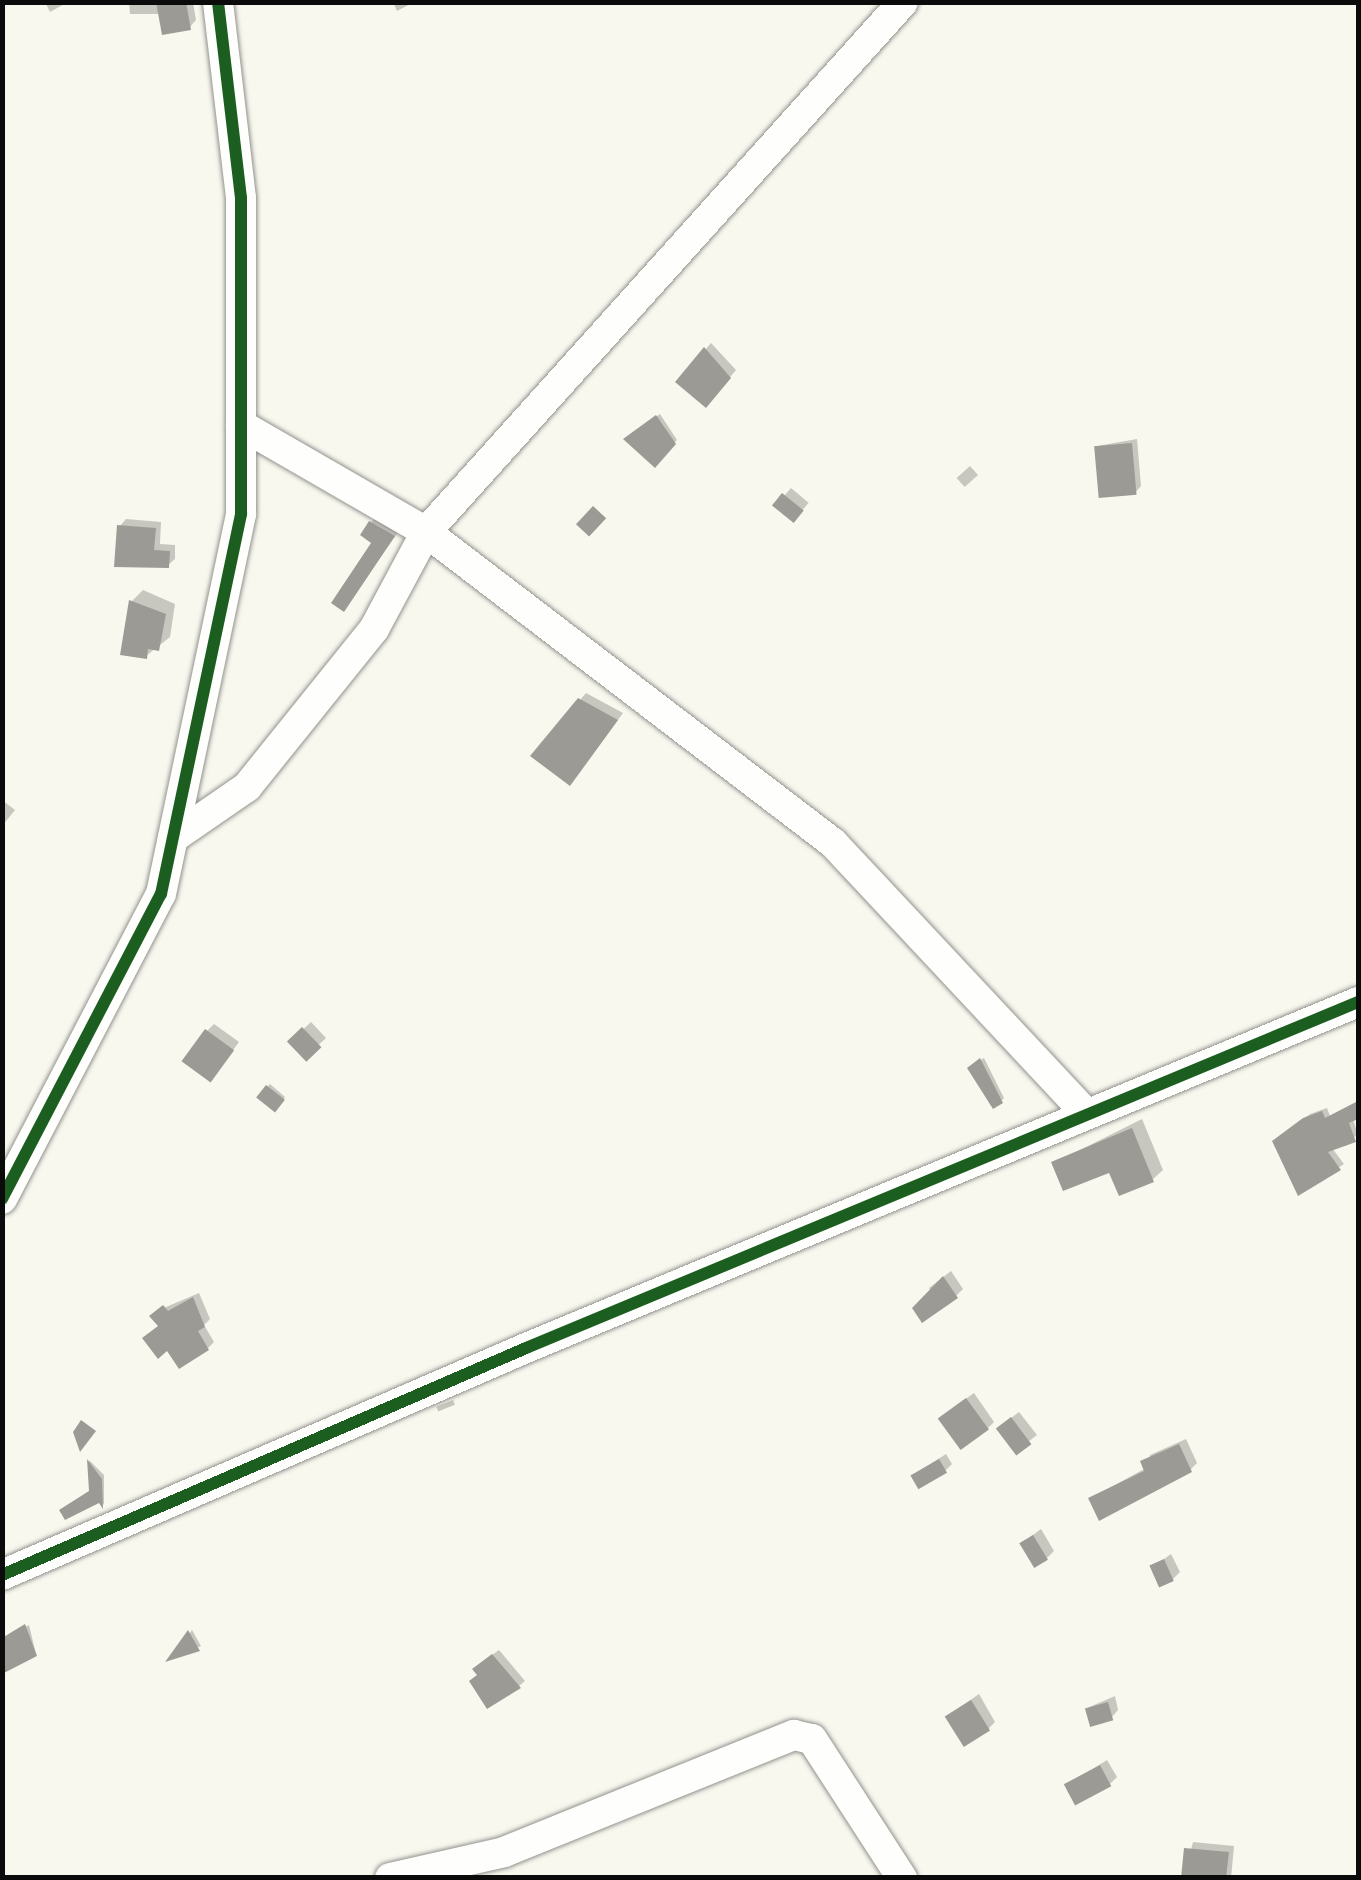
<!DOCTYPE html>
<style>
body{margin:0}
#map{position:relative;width:1361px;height:1880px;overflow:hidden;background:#f9f8ef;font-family:Literata,serif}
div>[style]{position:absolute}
.shadow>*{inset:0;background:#0003;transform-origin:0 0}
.building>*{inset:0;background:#9c9a95;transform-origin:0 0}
.roads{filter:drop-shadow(0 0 2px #92928e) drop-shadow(0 0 2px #92928e)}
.minor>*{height:30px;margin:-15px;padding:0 15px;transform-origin:15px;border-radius:15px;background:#fefefd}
.cycleway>*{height:12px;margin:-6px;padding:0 6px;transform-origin:6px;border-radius:6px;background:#1b5e20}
span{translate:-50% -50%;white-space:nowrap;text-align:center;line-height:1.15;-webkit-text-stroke:10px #fff;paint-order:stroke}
.frame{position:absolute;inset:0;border:5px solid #0b0b0b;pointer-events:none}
</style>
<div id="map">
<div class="shadow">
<i style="clip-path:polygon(45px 2px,68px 2px,50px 12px)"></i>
<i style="clip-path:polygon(129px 2px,193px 2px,196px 20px,189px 28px,161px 14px,130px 14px)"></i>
<i style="clip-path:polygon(393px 2px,414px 2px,397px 11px)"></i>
<i style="clip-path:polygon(711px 343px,736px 370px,712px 399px,678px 382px)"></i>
<i style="clip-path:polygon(660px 414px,677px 440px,655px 464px,627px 439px)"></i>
<i style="clip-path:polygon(1137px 439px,1141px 486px,1135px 493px,1097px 446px)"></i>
<i style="left:970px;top:466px;width:12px;height:18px;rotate:48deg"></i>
<i style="left:791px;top:488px;width:23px;height:23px;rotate:40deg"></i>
<i style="clip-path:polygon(382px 511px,404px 524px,344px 608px,375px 542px,371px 522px)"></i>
<i style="clip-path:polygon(126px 519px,161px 522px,160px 544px,175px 545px,175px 559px,168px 565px,120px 526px)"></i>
<i style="clip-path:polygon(143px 590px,175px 604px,170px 637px,146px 656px,132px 601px)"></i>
<i style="clip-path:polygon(586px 693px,623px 713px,576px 777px,580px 700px)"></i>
<i style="clip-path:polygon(2px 800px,15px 810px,2px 826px)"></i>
<i style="left:311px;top:1022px;width:22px;height:29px;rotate:47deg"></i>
<i style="clip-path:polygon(214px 1024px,239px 1042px,217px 1072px,207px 1031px)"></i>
<i style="clip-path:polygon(984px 1058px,1004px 1098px,1001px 1101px,973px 1065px)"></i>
<i style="left:270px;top:1084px;width:20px;height:17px;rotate:41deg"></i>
<i style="clip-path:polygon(1358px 1101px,1353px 1119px,1358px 1135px,1332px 1148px,1344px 1164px,1299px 1193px,1280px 1137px,1310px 1114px,1327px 1108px,1330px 1116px)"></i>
<i style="clip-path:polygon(1142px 1119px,1163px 1170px,1153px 1179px,1054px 1163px)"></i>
<i style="clip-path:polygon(951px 1271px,963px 1289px,956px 1296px,933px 1294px,929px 1288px)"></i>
<i style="clip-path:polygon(199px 1293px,210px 1319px,204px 1325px,214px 1342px,208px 1348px,160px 1325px,159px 1310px)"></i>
<i style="clip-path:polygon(974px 1393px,994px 1422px,987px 1429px,947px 1412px)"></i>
<i style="left:453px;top:1400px;width:5px;height:18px;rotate:68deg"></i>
<i style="clip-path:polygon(1019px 1412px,1037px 1435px,1016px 1451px,1006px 1422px)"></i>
<i style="clip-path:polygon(1186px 1439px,1197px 1463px,1190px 1470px,1091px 1498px,1146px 1468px,1150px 1455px)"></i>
<i style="clip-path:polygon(946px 1454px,952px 1464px,945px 1471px,913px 1475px)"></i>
<i style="clip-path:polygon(89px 1460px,104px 1475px,104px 1505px,92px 1491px)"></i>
<i style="clip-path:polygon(1041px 1529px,1054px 1551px,1047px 1558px,1022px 1543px)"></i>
<i style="clip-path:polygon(1171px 1554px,1180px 1572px,1173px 1579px,1153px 1567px)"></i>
<i style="clip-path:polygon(29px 1625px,36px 1654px,2px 1639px)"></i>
<i style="clip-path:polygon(192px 1630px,201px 1646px,170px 1660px)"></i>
<i style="clip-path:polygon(499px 1650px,525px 1681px,519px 1686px,480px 1673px,481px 1663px)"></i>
<i style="clip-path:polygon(979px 1694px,995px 1722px,988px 1729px,947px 1716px)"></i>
<i style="clip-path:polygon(1115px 1696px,1118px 1710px,1111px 1718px,1087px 1708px)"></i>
<i style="clip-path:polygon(1107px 1760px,1117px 1777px,1110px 1784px,1067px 1785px)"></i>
<i style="clip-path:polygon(1193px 1842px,1234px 1846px,1231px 1878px,1184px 1878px)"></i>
</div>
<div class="building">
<i style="clip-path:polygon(156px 2px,186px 2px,191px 30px,162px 35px)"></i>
<i style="clip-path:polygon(704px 347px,731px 378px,706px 408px,675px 382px)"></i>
<i style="clip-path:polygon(656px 415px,676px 444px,655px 468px,623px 439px)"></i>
<i style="left:1132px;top:443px;width:52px;height:38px;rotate:85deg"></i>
<i style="left:782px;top:493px;width:28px;height:16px;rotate:39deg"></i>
<i style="left:593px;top:506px;width:18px;height:25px;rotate:43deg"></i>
<i style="clip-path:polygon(369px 521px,395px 536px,344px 612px,331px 603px,371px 543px,360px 535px)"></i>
<i style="clip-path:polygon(117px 525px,156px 528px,154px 550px,170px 551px,169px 568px,114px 567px)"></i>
<i style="clip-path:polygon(129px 600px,166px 614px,159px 651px,148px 649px,147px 659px,120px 655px)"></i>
<i style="clip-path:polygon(578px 698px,618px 720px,570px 786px,530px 756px)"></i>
<i style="left:302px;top:1027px;width:28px;height:21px;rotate:46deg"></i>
<i style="left:205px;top:1029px;width:36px;height:40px;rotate:36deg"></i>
<i style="clip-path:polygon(980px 1058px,1003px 1103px,993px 1109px,967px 1068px)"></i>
<i style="left:266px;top:1085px;width:24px;height:16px;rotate:38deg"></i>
<i style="clip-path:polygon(1358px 1101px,1358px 1119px,1349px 1123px,1356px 1142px,1328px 1152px,1341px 1170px,1298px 1196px,1272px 1141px,1303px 1118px,1322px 1111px,1325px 1118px)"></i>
<i style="clip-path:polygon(1132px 1128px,1154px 1182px,1119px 1196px,1109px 1173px,1063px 1191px,1051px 1162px)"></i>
<i style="clip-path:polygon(943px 1276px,958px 1298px,922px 1323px,912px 1308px)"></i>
<i style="clip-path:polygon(193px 1297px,205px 1327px,198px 1331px,209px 1350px,179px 1369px,167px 1351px,158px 1359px,142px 1338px,158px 1326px,149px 1316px,163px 1305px,168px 1311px)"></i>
<i style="left:966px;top:1398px;width:39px;height:35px;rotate:54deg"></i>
<i style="left:1011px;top:1417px;width:34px;height:19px;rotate:53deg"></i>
<i style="clip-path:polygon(81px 1420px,96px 1431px,80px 1452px,73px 1432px)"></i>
<i style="clip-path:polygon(1179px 1444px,1192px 1472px,1099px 1521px,1088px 1498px,1144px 1471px,1140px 1461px)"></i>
<i style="clip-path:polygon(87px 1459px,102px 1479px,103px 1509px,99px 1503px,65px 1520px,59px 1510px,89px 1491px)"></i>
<i style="left:939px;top:1459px;width:16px;height:33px;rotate:60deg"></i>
<i style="left:1033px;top:1535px;width:29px;height:16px;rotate:59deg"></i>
<i style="left:1164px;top:1559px;width:24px;height:16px;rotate:66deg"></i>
<i style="clip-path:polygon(25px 1624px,37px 1656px,2px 1674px,2px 1638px)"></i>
<i style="clip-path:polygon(188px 1630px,200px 1651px,165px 1662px)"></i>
<i style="clip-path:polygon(492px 1654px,521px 1688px,487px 1709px,469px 1681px,477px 1675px,472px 1669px)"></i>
<i style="left:971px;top:1700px;width:36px;height:31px;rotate:58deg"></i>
<i style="left:1108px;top:1702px;width:19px;height:24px;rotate:74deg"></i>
<i style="left:1100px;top:1765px;width:24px;height:41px;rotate:62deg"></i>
<i style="clip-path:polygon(1184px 1848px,1229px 1852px,1226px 1878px,1181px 1878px)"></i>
</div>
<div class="roads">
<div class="minor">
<i style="left:241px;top:425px;width:214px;rotate:30deg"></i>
<i style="left:426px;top:532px;width:512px;rotate:37.38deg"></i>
<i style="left:833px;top:843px;width:371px;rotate:46.9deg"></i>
<i style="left:173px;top:838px;width:90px;rotate:-34.6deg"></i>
<i style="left:247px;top:787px;width:203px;rotate:-51.2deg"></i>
<i style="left:374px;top:629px;width:110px;rotate:-61.8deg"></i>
<i style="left:426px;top:532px;width:713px;rotate:-48.01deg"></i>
<i style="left:2px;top:1199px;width:344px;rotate:-62.5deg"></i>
<i style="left:161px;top:894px;width:388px;rotate:-78.1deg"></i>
<i style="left:241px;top:514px;width:316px;rotate:-90deg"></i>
<i style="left:241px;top:198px;width:197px;rotate:-96.7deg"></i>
<i style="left:2px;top:1575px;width:571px;rotate:-23.42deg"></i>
<i style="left:526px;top:1348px;width:901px;rotate:-22.58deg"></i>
<i style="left:390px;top:1878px;width:117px;rotate:-12.8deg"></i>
<i style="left:504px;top:1852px;width:313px;rotate:-22deg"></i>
<i style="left:794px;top:1735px;width:18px;rotate:13deg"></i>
<i style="left:812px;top:1739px;width:166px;rotate:57.1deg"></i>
</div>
</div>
<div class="cycleway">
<i style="left:2px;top:1199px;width:344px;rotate:-62.5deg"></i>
<i style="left:161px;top:894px;width:388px;rotate:-78.1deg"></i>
<i style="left:241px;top:514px;width:316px;rotate:-90deg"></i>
<i style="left:241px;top:198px;width:197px;rotate:-96.7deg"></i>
<i style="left:2px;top:1575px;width:571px;rotate:-23.42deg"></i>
<i style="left:526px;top:1348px;width:901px;rotate:-22.58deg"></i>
</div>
<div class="frame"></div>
</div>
